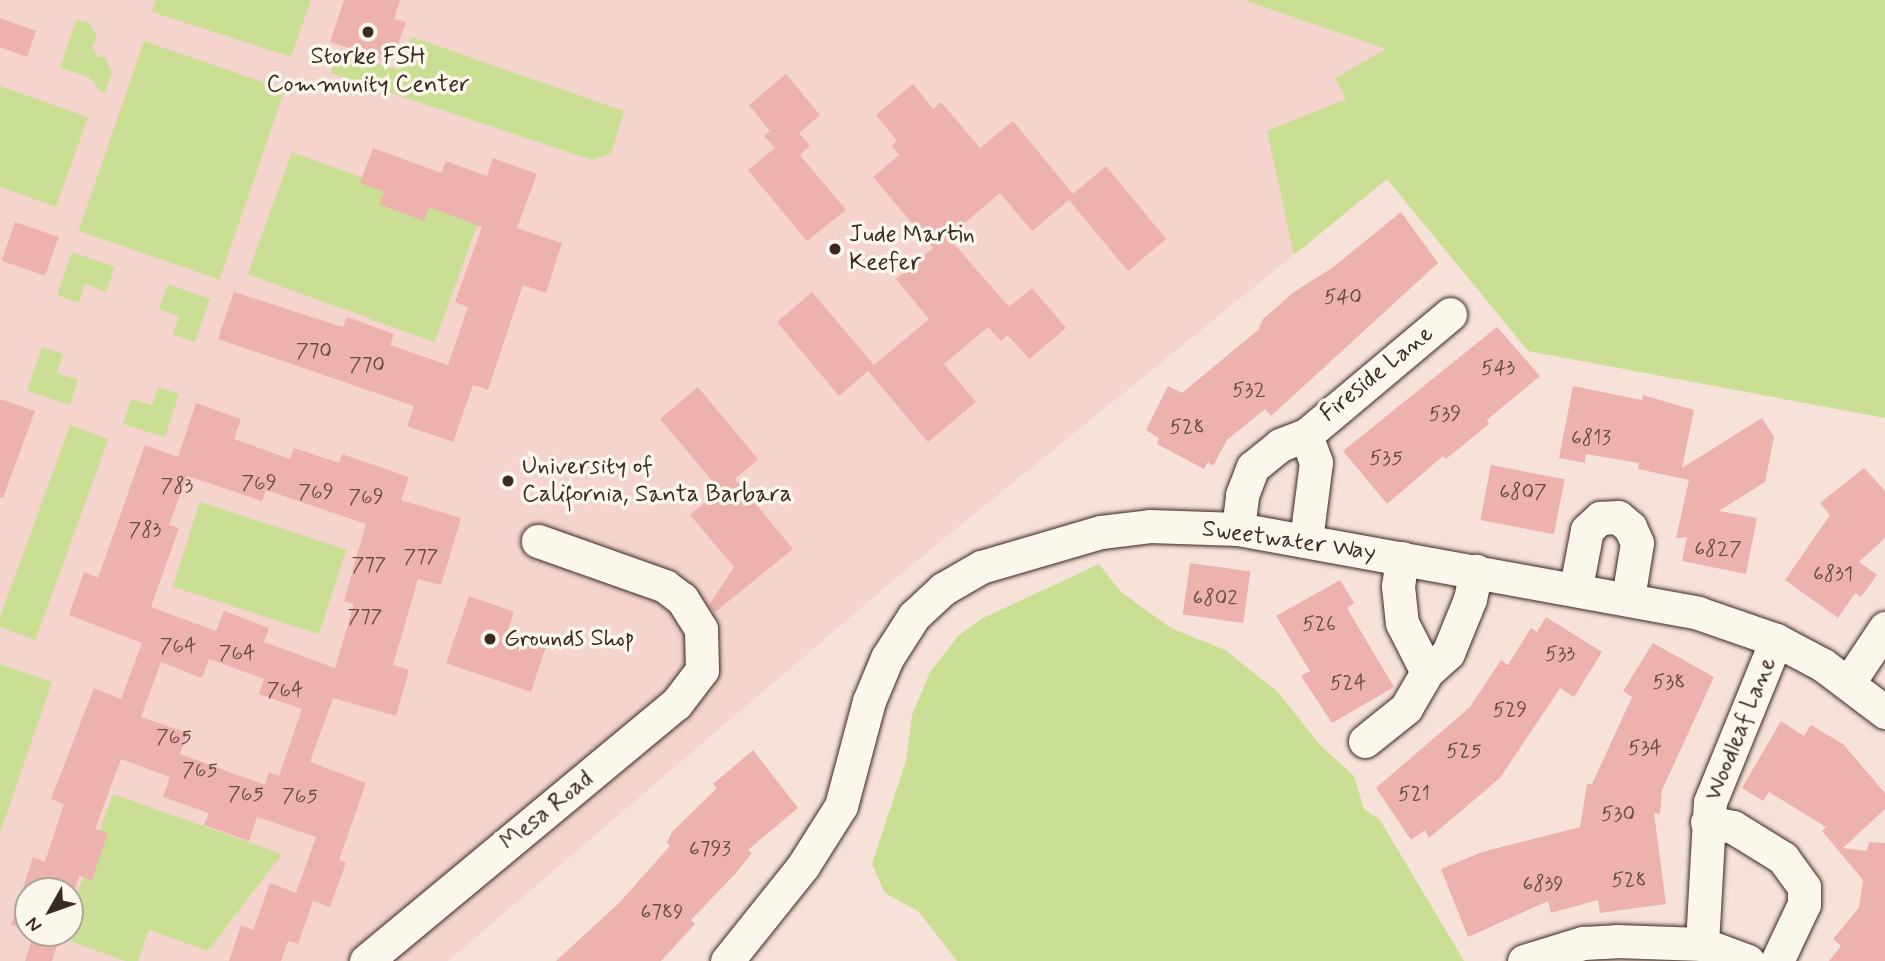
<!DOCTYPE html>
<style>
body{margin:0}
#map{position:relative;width:1885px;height:961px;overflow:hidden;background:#f7e2d9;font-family:Mynerve,sans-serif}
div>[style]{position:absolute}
.built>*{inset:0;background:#f4d4cc}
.green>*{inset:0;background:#cbdf94;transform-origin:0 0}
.building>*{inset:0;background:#edb2ad;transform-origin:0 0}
.roads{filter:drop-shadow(0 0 2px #3b2a1e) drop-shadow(0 0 2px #3b2a1e)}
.minor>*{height:33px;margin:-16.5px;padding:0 16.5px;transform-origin:16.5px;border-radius:16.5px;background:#fbf7ec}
.dots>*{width:19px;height:19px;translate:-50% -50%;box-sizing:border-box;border:4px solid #fbf7ec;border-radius:50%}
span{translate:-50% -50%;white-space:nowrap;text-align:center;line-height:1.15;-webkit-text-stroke:7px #fbf7ec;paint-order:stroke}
.number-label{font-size:21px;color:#684c42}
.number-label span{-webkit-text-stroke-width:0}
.poi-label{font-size:24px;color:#3b2a1e}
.left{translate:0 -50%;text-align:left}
.street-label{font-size:24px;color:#3b2a1e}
.north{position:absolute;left:14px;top:877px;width:70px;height:70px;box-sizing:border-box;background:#fbf7ec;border:2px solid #aea59a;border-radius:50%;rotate:230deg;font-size:19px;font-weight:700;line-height:28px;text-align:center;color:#3b2a1e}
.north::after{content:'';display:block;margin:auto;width:24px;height:32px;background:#3b2a1e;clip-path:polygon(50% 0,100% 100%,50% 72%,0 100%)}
</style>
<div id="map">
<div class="built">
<i style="clip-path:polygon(evenodd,0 0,1573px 0,1387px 179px,903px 572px,448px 961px,0 961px,0 0,28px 891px,70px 891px,70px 933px,28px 933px,28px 891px)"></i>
</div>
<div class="green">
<i style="clip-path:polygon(156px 0,311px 0,291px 57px,152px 12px)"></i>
<i style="clip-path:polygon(1244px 0,1885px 0,1885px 418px,1528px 351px,1387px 179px,1294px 255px,1267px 131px,1346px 99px,1335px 78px,1386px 49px)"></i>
<i style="clip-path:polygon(76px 20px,90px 23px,97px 37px,92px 46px,98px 57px,105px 57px,112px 73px,104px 95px,89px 77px,60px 68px)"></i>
<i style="clip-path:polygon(412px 37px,624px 111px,611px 154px,592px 160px,331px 73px,335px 51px,398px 70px)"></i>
<i style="left:144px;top:41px;width:149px;height:201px;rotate:19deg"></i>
<i style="clip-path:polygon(0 86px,88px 117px,56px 207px,0 187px)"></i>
<i style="left:292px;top:152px;width:199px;height:130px;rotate:20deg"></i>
<i style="clip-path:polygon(72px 252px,115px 267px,106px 292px,85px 284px,79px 303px,57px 295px)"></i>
<i style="clip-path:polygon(168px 284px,210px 299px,195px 342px,173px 335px,179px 316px,159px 309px)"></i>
<i style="clip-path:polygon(42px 347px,63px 354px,57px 373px,78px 380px,70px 405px,27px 391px)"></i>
<i style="clip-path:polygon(158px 387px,179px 394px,165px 437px,123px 424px,131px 399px,152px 405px)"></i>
<i style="left:70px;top:425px;width:41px;height:214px;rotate:20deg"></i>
<i style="left:200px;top:502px;width:154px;height:89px;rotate:18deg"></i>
<i style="clip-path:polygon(1099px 564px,1121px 592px,1171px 628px,1225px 650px,1278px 692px,1320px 745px,1354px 776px,1364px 809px,1380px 820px,1464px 961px,957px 961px,919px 912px,885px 893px,872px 864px,906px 761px,912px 715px,930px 672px,958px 636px,981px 619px)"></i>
<i style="clip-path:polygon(0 664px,52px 682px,0 833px)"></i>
<i style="clip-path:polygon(113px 794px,282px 854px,208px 951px,149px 930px,138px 961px,125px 961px,61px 938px,70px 933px,70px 914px)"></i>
</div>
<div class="building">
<i style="clip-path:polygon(344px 0,400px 0,394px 19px,406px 22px,396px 50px,387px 47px,383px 60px,330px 42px)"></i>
<i style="clip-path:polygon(0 18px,36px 31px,27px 57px,0 47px)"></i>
<i style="clip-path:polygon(786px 74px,820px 115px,799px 133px,810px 146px,800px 155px,846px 210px,807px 241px,748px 170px,775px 148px,764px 136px,770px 131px,749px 105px)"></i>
<i style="clip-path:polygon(913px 84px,933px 109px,941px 102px,980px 148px,1013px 121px,1073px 194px,1106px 166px,1166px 239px,1128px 271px,1069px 200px,1032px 231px,1000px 193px,948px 237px,1009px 307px,1032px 288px,1066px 328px,1029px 359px,1008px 335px,1001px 341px,988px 327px,944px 364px,976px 402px,928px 442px,868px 371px,839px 396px,777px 322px,812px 292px,874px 365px,929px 319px,896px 279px,933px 248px,873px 177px,899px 155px,892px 146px,897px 141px,876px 115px)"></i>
<i style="clip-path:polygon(373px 148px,441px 173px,446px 161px,487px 176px,493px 158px,537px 174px,517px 228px,562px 243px,546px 293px,523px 285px,488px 390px,473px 385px,453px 442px,407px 426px,414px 406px,218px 339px,234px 292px,343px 327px,347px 317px,394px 334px,390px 345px,448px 365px,468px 307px,455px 302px,482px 227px,429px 207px,424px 221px,379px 204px,384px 192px,360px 183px)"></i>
<i style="clip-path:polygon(1401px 212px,1438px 263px,1271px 416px,1265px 409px,1227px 440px,1213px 466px,1208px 462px,1204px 469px,1157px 444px,1159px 438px,1146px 430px,1168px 386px,1182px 393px,1258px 330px,1263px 319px,1294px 292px,1332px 268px)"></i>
<i style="left:15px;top:222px;width:46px;height:41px;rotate:19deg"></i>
<i style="clip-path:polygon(1497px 327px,1540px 376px,1487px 420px,1489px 424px,1446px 459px,1443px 456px,1387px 504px,1343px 451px)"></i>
<i style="clip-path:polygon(1573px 386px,1642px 400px,1643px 395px,1694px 410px,1682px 468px,1762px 418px,1774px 437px,1765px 482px,1719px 511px,1757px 518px,1746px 574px,1682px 561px,1687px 537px,1676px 538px,1689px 480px,1638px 469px,1639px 463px,1586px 454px,1585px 463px,1559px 458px)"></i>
<i style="clip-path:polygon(698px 387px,758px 459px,735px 479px,793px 549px,714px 613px,709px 605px,734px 567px,690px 515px,720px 490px,660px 419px)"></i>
<i style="clip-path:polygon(0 399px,35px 411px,3px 498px,0 497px)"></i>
<i style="clip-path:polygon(evenodd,196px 403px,241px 419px,234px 439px,290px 459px,294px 448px,339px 463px,342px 454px,409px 477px,401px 500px,461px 518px,441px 585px,418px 579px,393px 665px,409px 670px,396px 716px,333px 698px,310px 762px,366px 783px,339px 860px,346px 863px,330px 907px,313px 901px,298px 944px,288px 941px,281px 961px,229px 961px,241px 925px,253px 930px,270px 883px,296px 893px,316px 837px,257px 817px,249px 841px,204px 825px,209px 813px,163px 797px,170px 777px,121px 759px,95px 829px,108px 833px,92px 880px,79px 876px,70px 905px,70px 891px,28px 891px,28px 931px,11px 925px,33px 857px,45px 862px,64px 804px,51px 799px,94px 688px,121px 699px,142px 643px,69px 615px,84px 572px,98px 578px,145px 445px,178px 457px,196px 403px,187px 476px,262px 501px,266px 490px,366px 524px,344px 601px,354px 604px,335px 668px,264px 642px,269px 628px,224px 611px,216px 631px,151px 607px,179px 528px,169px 525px,187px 476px,196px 403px,209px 659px,264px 679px,259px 694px,302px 709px,279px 776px,269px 772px,265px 785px,180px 754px,188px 733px,141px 717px,161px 662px,202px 678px,209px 659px)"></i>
<i style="left:1491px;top:465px;width:75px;height:56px;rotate:11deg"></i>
<i style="clip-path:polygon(1864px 468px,1885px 491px,1885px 538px,1859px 562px,1877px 575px,1861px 597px,1855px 593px,1838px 618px,1785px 580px,1830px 515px,1820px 503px)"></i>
<i style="left:1190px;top:563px;width:61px;height:52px;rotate:8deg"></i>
<i style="clip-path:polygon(1340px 580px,1354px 603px,1347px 608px,1394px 687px,1332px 723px,1301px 676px,1310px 671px,1276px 616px)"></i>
<i style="clip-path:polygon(469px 596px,514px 612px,507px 633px,546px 646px,531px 692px,446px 663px)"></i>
<i style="clip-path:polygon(1546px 617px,1602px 652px,1574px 697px,1560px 688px,1500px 778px,1429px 838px,1425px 830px,1411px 840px,1376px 788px,1470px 707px,1501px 660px,1508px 665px,1531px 628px,1537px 632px)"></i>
<i style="clip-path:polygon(1653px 643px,1714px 677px,1662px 790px,1660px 814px,1654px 813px,1666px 904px,1600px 913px,1598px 900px,1551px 913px,1548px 901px,1468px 937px,1441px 869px,1482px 852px,1580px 827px,1587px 784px,1592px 784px,1632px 697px,1623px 691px)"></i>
<i style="clip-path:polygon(1781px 721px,1804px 736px,1811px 725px,1843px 744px,1885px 793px,1885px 809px,1843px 848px,1867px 851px,1869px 842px,1885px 843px,1885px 961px,1829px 961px,1841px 946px,1833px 939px,1859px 908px,1863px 880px,1822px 831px,1826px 827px,1769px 792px,1763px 801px,1742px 788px)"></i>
<i style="clip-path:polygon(753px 750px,798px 808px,748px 850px,752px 853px,736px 873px,691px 920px,695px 924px,661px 961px,556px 961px,620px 902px,670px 846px,667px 843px,672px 832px,717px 788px,713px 784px)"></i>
<i style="clip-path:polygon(34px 933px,61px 933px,52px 961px,25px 961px)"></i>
</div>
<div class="roads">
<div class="minor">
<i style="left:1306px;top:435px;width:29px;rotate:70deg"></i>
<i style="left:1316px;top:462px;width:79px;rotate:97.3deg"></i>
<i style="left:1238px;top:529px;width:34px;rotate:-83deg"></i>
<i style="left:1242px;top:495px;width:30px;rotate:-69deg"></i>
<i style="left:1253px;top:467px;width:35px;rotate:-39deg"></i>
<i style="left:1280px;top:445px;width:28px;rotate:-21deg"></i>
<i style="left:1306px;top:435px;width:188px;rotate:-40deg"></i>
<i style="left:1402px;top:558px;width:28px;rotate:98deg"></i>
<i style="left:1398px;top:586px;width:37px;rotate:84deg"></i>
<i style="left:1402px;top:623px;width:55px;rotate:63deg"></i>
<i style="left:1576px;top:587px;width:58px;rotate:-79.1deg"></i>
<i style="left:1587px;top:530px;width:18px;rotate:-43deg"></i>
<i style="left:1600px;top:518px;width:18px;rotate:-3deg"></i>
<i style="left:1618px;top:517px;width:16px;rotate:40deg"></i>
<i style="left:1630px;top:527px;width:17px;rotate:66deg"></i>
<i style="left:1637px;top:543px;width:56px;rotate:99.3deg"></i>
<i style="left:1849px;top:682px;width:65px;rotate:-56.3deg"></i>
<i style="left:1365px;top:741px;width:53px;rotate:-38.8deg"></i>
<i style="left:1406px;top:708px;width:42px;rotate:-59.7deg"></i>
<i style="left:1427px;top:672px;width:28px;rotate:-42deg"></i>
<i style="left:1448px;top:653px;width:58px;rotate:-67.8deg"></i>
<i style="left:1470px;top:599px;width:29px;rotate:-78deg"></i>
<i style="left:1707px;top:822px;width:26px;rotate:11deg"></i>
<i style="left:1733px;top:827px;width:59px;rotate:31.8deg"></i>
<i style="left:1783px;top:858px;width:36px;rotate:54deg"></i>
<i style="left:1804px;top:887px;width:17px;rotate:90deg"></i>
<i style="left:1804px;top:904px;width:63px;rotate:115.3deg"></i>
<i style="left:1702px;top:944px;width:142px;rotate:-86.8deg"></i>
<i style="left:1710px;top:802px;width:175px;rotate:-67.8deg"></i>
<i style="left:366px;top:961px;width:403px;rotate:-39.7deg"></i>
<i style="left:676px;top:704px;width:43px;rotate:-52.6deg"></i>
<i style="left:702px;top:670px;width:41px;rotate:-91.4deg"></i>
<i style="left:701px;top:629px;width:36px;rotate:-122deg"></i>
<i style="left:682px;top:599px;width:21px;rotate:-143deg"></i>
<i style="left:665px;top:586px;width:135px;rotate:-160.5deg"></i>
<i style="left:727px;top:961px;width:122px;rotate:-51.3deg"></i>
<i style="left:803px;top:866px;width:71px;rotate:-57.7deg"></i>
<i style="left:841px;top:806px;width:109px;rotate:-75.1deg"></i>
<i style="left:869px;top:701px;width:47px;rotate:-67.3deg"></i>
<i style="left:887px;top:658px;width:50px;rotate:-57.3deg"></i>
<i style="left:914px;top:616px;width:40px;rotate:-43deg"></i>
<i style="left:943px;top:589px;width:44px;rotate:-30.1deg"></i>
<i style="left:981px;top:567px;width:125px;rotate:-16.3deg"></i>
<i style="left:1101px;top:532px;width:49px;rotate:-7deg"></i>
<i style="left:1150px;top:526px;width:88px;rotate:2deg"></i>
<i style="left:1238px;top:529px;width:468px;rotate:10.3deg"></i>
<i style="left:1698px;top:613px;width:83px;rotate:19.1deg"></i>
<i style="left:1776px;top:640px;width:53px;rotate:28deg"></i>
<i style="left:1823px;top:665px;width:78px;rotate:37.2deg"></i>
<i style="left:1524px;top:961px;width:62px;rotate:-17deg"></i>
<i style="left:1583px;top:943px;width:33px;rotate:-3deg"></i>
<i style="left:1616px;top:941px;width:86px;rotate:2deg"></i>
<i style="left:1702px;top:944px;width:49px;rotate:20.3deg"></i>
</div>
</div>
<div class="dots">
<i style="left:368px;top:32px;background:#3b2a1e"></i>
<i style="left:835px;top:249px;background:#3b2a1e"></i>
<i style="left:508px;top:481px;background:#3b2a1e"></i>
<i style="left:490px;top:639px;background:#3b2a1e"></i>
</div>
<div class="number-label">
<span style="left:1343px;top:297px">540</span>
<span style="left:314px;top:351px">770</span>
<span style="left:367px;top:365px">770</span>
<span style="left:1498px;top:368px">543</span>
<span style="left:1249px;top:390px">532</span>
<span style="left:1445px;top:414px">539</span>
<span style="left:1187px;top:427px">528</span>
<span style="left:1591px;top:438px">6813</span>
<span style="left:1386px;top:458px">535</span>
<span style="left:259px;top:483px">769</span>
<span style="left:177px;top:486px">783</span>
<span style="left:316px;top:492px">769</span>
<span style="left:1523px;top:492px">6807</span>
<span style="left:366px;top:497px">769</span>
<span style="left:145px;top:530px">783</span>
<span style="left:1718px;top:549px">6827</span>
<span style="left:421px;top:557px">777</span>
<span style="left:369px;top:565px">777</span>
<span style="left:1833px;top:574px">6831</span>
<span style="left:1215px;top:598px">6802</span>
<span style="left:365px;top:617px">777</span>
<span style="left:1319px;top:624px">526</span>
<span style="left:178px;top:646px">764</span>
<span style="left:237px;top:653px">764</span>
<span style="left:1560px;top:654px">533</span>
<span style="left:1669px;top:682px">538</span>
<span style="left:1348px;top:683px">524</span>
<span style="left:285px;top:690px">764</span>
<span style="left:1510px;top:710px">529</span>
<span style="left:174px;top:737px">765</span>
<span style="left:1645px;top:748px">534</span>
<span style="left:1464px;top:751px">525</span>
<span style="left:200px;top:770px">765</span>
<span style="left:246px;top:794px">765</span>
<span style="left:1414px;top:794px">521</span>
<span style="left:300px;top:796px">765</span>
<span style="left:1618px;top:814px">530</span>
<span style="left:710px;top:849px">6793</span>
<span style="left:1629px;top:880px">528</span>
<span style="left:1543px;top:884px">6839</span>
<span style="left:662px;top:912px">6789</span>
</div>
<div class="poi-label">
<span style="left:368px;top:71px">Storke FSH<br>Community Center</span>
<span class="left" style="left:849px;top:249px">Jude Martin<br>Keefer</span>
<span class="left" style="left:522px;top:481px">University of<br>California, Santa Barbara</span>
<span class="left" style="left:504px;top:639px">Grounds Shop</span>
</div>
<div class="street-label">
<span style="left:1377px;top:374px;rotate:-39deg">Fireside Lane</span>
<span style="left:1289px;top:541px;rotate:8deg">Sweetwater Way</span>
<span style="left:1741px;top:729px;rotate:-68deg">Woodleaf Lane</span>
<span style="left:547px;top:811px;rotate:-39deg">Mesa Road</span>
</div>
<div class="north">N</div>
</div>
